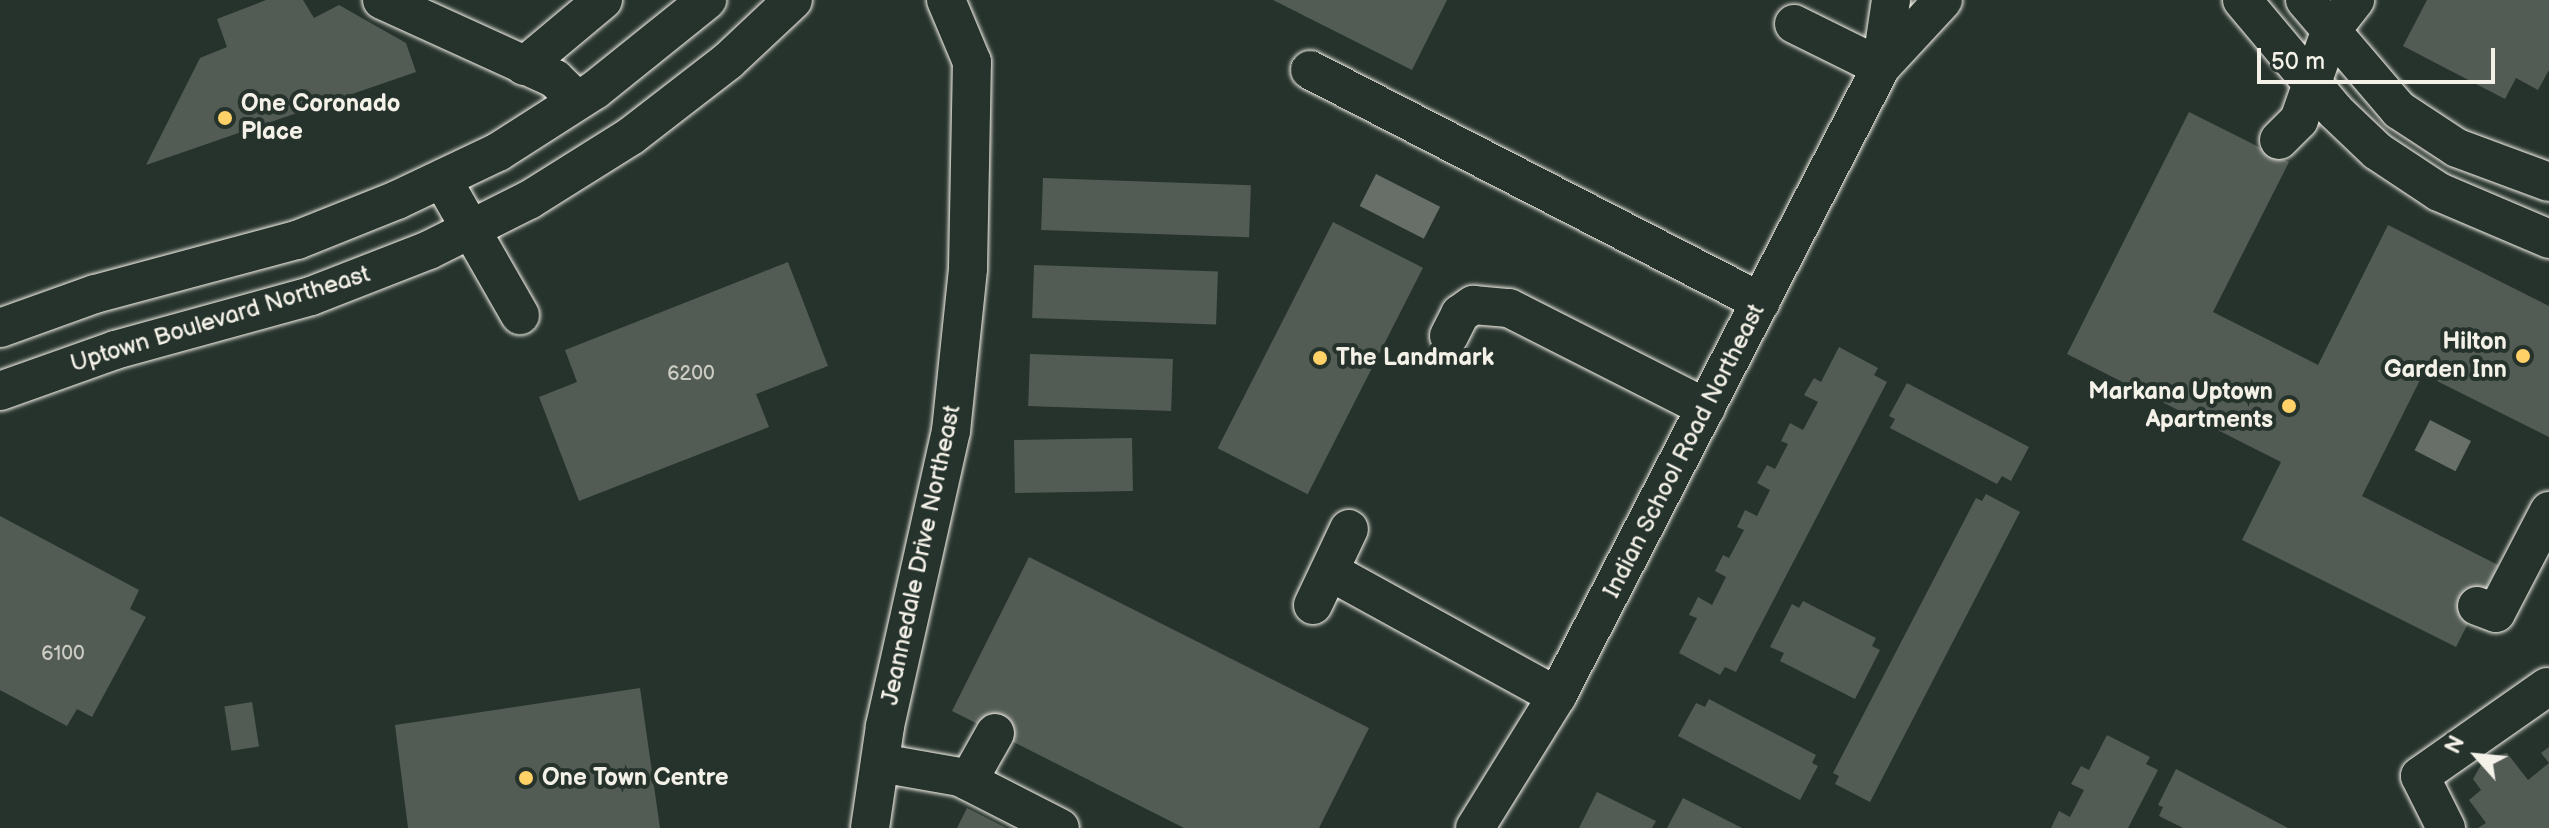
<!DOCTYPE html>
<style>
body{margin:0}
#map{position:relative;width:2549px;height:828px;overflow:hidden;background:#26332d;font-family:"Balsamiq Sans",sans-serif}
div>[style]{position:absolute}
.water>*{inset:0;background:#676f68;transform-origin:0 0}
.building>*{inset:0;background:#525c55;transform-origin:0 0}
.roads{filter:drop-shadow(0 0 2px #f4f1e8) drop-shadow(0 0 2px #f4f1e8)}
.minor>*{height:38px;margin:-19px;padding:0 19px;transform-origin:19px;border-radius:19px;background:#26332d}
.dots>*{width:22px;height:22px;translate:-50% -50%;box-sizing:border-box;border:4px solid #26332d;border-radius:50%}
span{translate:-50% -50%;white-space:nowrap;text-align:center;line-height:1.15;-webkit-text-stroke:8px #26332d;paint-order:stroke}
.number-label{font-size:20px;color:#ccccc3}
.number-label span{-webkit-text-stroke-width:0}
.poi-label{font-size:24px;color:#f4f1e8;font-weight:700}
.left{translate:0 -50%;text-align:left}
.right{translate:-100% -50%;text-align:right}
.street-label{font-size:24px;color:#f4f1e8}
.north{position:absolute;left:2437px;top:716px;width:80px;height:80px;-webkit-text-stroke:6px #26332d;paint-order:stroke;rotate:297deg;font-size:22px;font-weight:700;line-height:32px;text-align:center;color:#f4f1e8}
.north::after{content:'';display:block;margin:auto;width:28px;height:36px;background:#f4f1e8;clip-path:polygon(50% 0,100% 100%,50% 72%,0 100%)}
.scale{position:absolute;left:2257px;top:48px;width:238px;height:36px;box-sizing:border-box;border:4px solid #f4f1e8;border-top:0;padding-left:10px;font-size:24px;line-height:28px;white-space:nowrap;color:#f4f1e8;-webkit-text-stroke:6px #26332d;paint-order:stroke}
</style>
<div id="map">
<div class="water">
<i style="left:1376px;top:174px;width:72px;height:36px;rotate:27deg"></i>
<i style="left:2430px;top:420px;width:46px;height:34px;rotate:27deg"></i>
</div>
<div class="building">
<i style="clip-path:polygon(266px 0,303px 0,314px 18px,339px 5px,406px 43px,416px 72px,146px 165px,200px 58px,227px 47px,217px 19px)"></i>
<i style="clip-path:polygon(1273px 0,1447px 0,1412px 70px)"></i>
<i style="clip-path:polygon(2427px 0,2549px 0,2549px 70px,2538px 90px,2516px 78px,2505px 99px,2403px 46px)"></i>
<i style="clip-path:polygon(2189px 112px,2289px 162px,2213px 312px,2318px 365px,2388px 225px,2549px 306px,2549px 437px,2423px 374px,2362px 496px,2498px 565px,2456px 647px,2242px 540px,2281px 462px,2067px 354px)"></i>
<i style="left:1043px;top:178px;width:208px;height:52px;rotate:2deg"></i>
<i style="left:1333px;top:222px;width:101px;height:254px;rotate:27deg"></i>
<i style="clip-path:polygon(788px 262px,828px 366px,756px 394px,769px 427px,579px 501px,539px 397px,577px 382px,565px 350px)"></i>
<i style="left:1034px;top:265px;width:184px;height:53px;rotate:2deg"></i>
<i style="clip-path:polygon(1839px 347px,1878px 368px,1874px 375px,1887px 382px,1736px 672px,1725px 667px,1720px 675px,1679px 653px,1697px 618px,1689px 615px,1698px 597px,1712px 605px,1726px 577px,1715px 571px,1723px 555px,1729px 558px,1744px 530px,1737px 527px,1745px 510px,1757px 516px,1770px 490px,1757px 483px,1767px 465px,1775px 469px,1788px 444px,1781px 441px,1790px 423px,1803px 430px,1818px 402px,1804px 395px,1814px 378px,1821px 382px)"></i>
<i style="left:1030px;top:354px;width:143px;height:52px;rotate:2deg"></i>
<i style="clip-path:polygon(1907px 383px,2029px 447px,2011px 481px,2002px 476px,1997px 484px,1890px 428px,1895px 419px,1889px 416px)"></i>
<i style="left:1132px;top:438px;width:53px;height:118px;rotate:89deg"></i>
<i style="clip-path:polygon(1986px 494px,2020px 512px,1870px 802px,1835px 784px,1839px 776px,1833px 773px,1976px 498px,1982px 501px)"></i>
<i style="clip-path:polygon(0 516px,139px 590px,130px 609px,146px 617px,92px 717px,77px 709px,67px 726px,0 690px)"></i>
<i style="clip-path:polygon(1029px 557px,1369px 728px,1319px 828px,1184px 828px,952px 711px)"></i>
<i style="clip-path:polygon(1803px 601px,1876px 638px,1872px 646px,1880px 650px,1855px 699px,1780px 661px,1784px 653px,1770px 647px,1792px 604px,1799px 608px)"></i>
<i style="clip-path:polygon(640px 688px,660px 828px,408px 828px,395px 725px)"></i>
<i style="clip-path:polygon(1709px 699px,1816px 755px,1812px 763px,1818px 766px,1800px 800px,1678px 736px,1696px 703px,1705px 707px)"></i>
<i style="left:252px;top:702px;width:45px;height:28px;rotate:81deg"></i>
<i style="clip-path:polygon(2107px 735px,2150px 757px,2146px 764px,2158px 770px,2128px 828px,2051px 828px,2059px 811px,2070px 817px,2084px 790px,2071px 784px,2081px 766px,2089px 770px)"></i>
<i style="clip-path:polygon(2549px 747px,2549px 828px,2478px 828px,2486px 823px,2469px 800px,2481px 790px,2473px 779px,2485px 758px,2507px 753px,2528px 780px,2549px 763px,2541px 753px)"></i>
<i style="clip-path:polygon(2176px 769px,2288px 828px,2183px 828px,2159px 816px,2163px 807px,2158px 805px)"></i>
<i style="clip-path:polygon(1597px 792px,1656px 821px,1652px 828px,1579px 828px)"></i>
<i style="clip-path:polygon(1683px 798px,1742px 828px,1667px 828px)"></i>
<i style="clip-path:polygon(967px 808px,1006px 828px,957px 828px)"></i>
</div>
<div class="roads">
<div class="minor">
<i style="left:382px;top:0;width:190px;rotate:24.5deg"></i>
<i style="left:555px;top:79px;width:30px;rotate:44deg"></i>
<i style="left:2242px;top:0;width:145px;rotate:50deg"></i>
<i style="left:2335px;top:111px;width:58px;rotate:43.6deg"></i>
<i style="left:2377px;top:151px;width:74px;rotate:33.5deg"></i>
<i style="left:2439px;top:192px;width:120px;rotate:23.1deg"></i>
<i style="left:2305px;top:0;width:145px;rotate:49.5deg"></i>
<i style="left:2399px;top:110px;width:69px;rotate:33.2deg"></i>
<i style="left:2457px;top:148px;width:98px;rotate:20.3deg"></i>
<i style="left:1794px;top:24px;width:97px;rotate:26.3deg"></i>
<i style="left:524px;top:66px;width:103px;rotate:-39.9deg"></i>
<i style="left:1881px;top:67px;width:68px;rotate:-81.5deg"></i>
<i style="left:1310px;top:70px;width:507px;rotate:27.22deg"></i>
<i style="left:2279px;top:140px;width:28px;rotate:-45deg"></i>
<i style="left:2299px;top:120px;width:93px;rotate:-70.6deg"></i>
<i style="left:2330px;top:32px;width:41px;rotate:-52deg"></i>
<i style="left:442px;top:179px;width:157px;rotate:60.2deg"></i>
<i style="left:0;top:328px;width:101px;rotate:-19.7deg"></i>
<i style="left:95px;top:294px;width:209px;rotate:-15deg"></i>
<i style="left:297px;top:240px;width:108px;rotate:-21.8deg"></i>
<i style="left:397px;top:200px;width:112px;rotate:-25.4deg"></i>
<i style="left:498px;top:152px;width:115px;rotate:-32.6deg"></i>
<i style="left:595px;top:90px;width:144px;rotate:-38.8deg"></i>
<i style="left:1449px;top:336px;width:25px;rotate:-63deg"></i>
<i style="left:1460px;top:314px;width:16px;rotate:-35deg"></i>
<i style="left:1473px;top:305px;width:36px;rotate:5deg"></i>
<i style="left:1509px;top:308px;width:221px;rotate:26.9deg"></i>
<i style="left:0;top:391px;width:122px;rotate:-19.6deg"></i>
<i style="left:115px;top:350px;width:203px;rotate:-15.4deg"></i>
<i style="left:311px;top:296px;width:127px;rotate:-21.3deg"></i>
<i style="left:429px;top:250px;width:112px;rotate:-26.6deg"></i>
<i style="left:529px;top:200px;width:120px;rotate:-32.1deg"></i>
<i style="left:631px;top:136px;width:123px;rotate:-37.7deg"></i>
<i style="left:728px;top:61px;width:89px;rotate:-43.2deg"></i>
<i style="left:1331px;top:572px;width:258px;rotate:28.8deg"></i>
<i style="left:1313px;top:605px;width:84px;rotate:-64.7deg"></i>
<i style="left:2477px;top:606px;width:20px;rotate:20deg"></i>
<i style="left:2496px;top:613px;width:115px;rotate:-62.5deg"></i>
<i style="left:880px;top:763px;width:81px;rotate:9.9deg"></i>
<i style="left:960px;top:777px;width:112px;rotate:27deg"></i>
<i style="left:968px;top:781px;width:55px;rotate:-60.6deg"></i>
<i style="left:870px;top:828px;width:103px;rotate:-81.6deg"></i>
<i style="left:885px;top:726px;width:302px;rotate:-77.4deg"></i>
<i style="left:951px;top:431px;width:164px;rotate:-84deg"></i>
<i style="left:968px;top:268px;width:206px;rotate:-88.9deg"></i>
<i style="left:972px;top:62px;width:67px;rotate:-112.8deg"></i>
<i style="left:1475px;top:828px;width:155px;rotate:-58.2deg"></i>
<i style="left:1557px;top:696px;width:708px;rotate:-62.75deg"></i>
<i style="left:1881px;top:67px;width:91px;rotate:-47.2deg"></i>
<i style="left:2446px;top:828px;width:58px;rotate:-116.6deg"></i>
<i style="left:2420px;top:776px;width:155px;rotate:-35deg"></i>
</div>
</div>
<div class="dots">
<i style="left:225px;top:118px;background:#ffd166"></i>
<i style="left:2523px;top:356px;background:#ffd166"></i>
<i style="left:1320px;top:358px;background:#ffd166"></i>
<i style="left:2289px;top:406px;background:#ffd166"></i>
<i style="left:526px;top:778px;background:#ffd166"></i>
</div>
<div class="number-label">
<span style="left:691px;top:374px">6200</span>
<span style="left:63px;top:654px">6100</span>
</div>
<div class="poi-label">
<span class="left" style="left:241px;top:118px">One Coronado<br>Place</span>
<span class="right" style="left:2507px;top:356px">Hilton<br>Garden Inn</span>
<span class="left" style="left:1336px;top:358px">The Landmark</span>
<span class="right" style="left:2273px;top:406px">Markana Uptown<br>Apartments</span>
<span class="left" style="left:542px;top:778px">One Town Centre</span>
</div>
<div class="street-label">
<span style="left:220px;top:319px;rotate:-17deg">Uptown Boulevard Northeast</span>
<span style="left:1684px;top:451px;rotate:-63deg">Indian School Road Northeast</span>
<span style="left:921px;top:555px;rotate:-78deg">Jeannedale Drive Northeast</span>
</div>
<div class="north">N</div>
<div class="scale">50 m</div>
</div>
